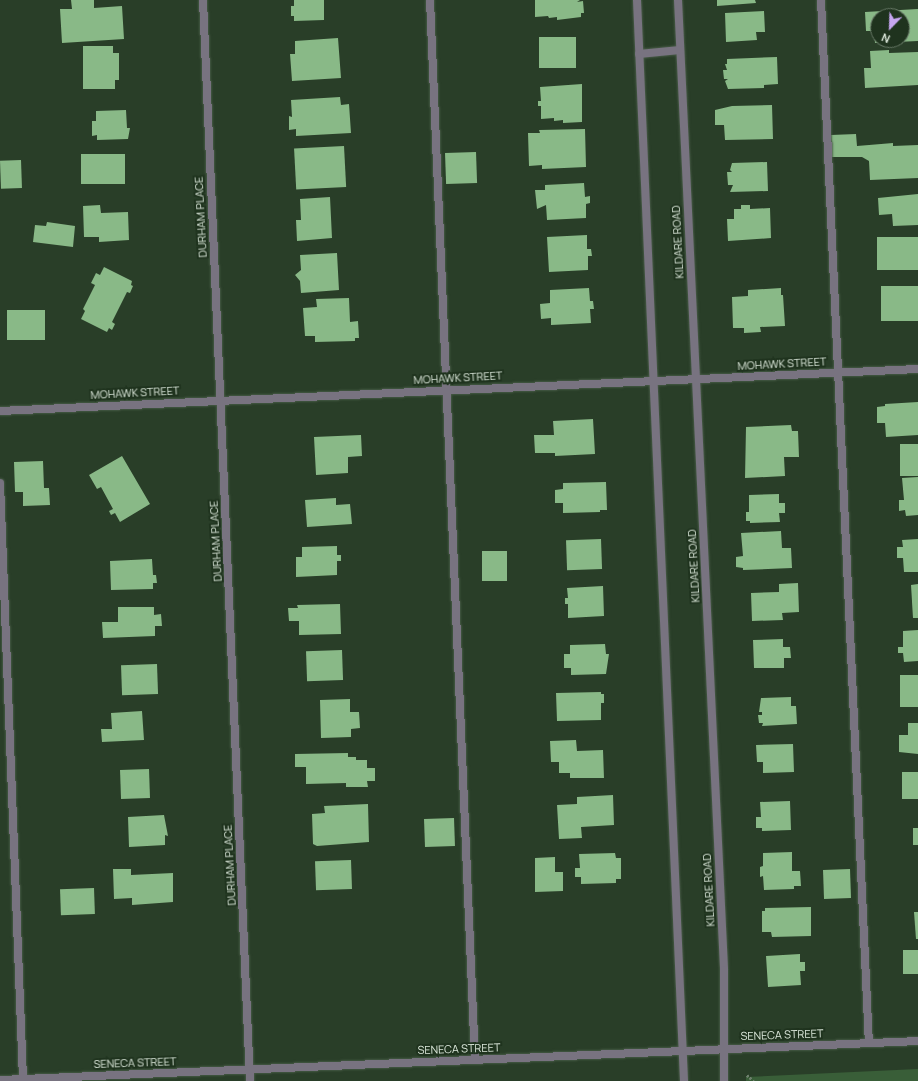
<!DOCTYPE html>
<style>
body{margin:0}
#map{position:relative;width:918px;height:1081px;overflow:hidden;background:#293e28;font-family:Manrope,sans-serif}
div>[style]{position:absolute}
.green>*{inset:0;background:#395e38}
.building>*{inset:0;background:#89b987;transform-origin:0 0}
.path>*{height:2.5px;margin-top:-1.25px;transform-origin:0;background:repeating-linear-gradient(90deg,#6e806d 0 2px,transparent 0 4px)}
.roads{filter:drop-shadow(0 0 1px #495c48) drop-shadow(0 0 1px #495c48)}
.service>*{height:8px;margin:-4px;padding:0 4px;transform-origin:4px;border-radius:4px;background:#787380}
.minor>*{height:8px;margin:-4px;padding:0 4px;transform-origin:4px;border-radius:4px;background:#787380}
span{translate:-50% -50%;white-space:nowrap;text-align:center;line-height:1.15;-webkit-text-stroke:4px #1f331e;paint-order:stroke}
.street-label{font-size:11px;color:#dbe7da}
.north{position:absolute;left:870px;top:8px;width:40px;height:40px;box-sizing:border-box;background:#1f331e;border:1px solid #6a7b69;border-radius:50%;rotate:203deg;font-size:11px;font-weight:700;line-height:16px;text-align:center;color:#dbe7da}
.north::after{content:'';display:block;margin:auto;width:14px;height:18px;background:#c6a6f0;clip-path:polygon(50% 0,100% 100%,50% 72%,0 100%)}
</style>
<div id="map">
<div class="green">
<i style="clip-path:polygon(918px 1069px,918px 1081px,746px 1081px,746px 1077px)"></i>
</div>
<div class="building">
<i style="clip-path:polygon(71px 0,94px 0,94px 8px,122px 6px,124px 39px,62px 43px,60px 9px,72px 9px)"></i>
<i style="clip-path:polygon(294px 0,324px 0,324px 20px,294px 21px,294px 16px,291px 16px,291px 6px,294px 6px)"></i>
<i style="clip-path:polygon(535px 0,580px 0,577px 2px,583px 1px,584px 13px,581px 13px,581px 17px,557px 20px,557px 17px,549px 18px,548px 16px,535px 17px)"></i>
<i style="clip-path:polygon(717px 0,755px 0,756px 3px,717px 6px)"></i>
<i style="clip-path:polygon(evenodd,918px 9px,918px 41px,875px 43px,874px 31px,866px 31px,865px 12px,918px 9px,878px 16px,902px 16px,902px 40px,878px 40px,878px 16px)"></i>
<i style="clip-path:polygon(764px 11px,765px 32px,756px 32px,757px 40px,726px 42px,725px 13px)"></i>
<i style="left:539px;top:37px;width:37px;height:31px"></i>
<i style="clip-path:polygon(338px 38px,341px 78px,292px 81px,290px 54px,295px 54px,295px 41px)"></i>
<i style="clip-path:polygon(83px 46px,113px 46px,113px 53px,119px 53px,119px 80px,115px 80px,115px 89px,83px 89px)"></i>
<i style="clip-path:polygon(889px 50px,889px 53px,918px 52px,918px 85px,865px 88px,864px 68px,871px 68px,870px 51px)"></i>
<i style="clip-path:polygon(777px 57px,778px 84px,764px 85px,764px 88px,728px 89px,725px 81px,728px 79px,724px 79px,723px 70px,727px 70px,725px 64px,727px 64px,727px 59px)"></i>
<i style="clip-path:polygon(582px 84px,582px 122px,563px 123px,563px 120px,554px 121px,554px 118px,541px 119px,541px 106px,538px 106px,538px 101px,541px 101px,540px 87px)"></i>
<i style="clip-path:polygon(340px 97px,341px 105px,349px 104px,351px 133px,296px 136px,296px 129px,289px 130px,289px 116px,292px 117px,291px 100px)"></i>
<i style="clip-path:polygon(772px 105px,773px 139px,725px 140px,724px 125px,715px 125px,715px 110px,732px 106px)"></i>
<i style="clip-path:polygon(126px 110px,127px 128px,130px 128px,128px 139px,97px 140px,97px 135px,92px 136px,92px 121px,96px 121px,96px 111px)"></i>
<i style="clip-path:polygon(585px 129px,586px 167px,542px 169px,542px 165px,529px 166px,528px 133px,540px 133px,539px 130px)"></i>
<i style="clip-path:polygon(856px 134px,857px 146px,893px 143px,893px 146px,918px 145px,918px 178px,870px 180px,869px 161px,862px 157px,832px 157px,831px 135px)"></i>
<i style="left:344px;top:146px;width:41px;height:50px;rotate:87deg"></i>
<i style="left:476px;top:152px;width:31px;height:31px;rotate:88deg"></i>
<i style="left:81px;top:154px;width:44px;height:30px"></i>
<i style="left:21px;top:160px;width:28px;height:21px;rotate:88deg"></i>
<i style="clip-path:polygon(767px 162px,768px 191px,730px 192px,733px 185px,728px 185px,727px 172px,732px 172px,730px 170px,732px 163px)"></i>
<i style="clip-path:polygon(584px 183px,585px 197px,590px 196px,590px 203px,586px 204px,586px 218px,547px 220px,546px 205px,537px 209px,535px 190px,545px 190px,545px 185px)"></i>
<i style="clip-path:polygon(918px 194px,918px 225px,893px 226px,892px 214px,879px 215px,878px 198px)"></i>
<i style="clip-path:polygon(330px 197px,332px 238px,297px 241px,296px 220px,301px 220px,300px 199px)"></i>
<i style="clip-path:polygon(100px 205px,101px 213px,128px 212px,129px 240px,99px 242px,99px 237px,84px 237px,83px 206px)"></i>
<i style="clip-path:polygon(741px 205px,750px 205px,750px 209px,770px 208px,771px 238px,728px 241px,727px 219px,734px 219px,734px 209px,741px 209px)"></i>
<i style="clip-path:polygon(47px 222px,75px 226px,73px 247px,33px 242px,35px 225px,46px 226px)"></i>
<i style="clip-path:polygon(587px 235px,587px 249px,591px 249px,592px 256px,588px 256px,588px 270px,549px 272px,547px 237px)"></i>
<i style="left:918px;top:237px;width:33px;height:41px;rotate:90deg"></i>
<i style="clip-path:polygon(337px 253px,339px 290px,301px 293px,300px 281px,295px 275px,301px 270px,300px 255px)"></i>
<i style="clip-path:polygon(104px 267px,132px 281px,131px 285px,133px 286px,130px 293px,127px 292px,112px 322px,115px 324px,112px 330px,109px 328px,107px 332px,81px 319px,85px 311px,83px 309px,95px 285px,91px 283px,96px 273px,100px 275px)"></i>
<i style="left:918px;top:286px;width:35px;height:37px;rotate:90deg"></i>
<i style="clip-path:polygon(589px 288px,590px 301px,593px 301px,594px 309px,590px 309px,591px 323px,551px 325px,551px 318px,541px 319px,540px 304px,550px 303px,550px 290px)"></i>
<i style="clip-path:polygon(781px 288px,781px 295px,783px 295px,785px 326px,760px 327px,761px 332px,744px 333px,744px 328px,733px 328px,732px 297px,748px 296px,748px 290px)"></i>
<i style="clip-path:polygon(349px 298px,350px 322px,358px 321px,359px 338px,355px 338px,355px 341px,315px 342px,315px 336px,305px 336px,303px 308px,317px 307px,316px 299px)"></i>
<i style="left:7px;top:310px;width:38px;height:30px"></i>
<i style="clip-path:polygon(918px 402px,918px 435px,886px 437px,885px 423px,877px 423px,877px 407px,885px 406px,885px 404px)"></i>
<i style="clip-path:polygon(593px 419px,595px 454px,555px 456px,555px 453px,535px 453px,534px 435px,554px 435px,553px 421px)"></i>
<i style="clip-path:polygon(791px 425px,792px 431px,798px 431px,799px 457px,784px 457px,785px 476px,745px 478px,746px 427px)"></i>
<i style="clip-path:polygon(361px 435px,362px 456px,348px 457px,348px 473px,316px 475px,314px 437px)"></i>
<i style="left:900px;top:444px;width:18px;height:32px"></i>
<i style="clip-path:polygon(122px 456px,150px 504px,120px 522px,115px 513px,111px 515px,109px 511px,113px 509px,101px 487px,97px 489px,89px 475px)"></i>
<i style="clip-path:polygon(43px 461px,44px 488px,49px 488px,50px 505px,23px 506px,23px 492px,15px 492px,14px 462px)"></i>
<i style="clip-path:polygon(918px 477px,918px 515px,906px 516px,905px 510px,899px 511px,899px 500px,904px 500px,902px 478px)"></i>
<i style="clip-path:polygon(606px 482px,607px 510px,600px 510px,600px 512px,563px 513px,563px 503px,555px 503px,555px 490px,563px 489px,563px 483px)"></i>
<i style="clip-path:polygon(779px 494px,779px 503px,785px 503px,785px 513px,779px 513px,780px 522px,750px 523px,750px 521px,746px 521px,746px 512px,749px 512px,749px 495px)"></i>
<i style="clip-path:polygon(336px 498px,336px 505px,350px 504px,352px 524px,307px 527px,305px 500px)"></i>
<i style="clip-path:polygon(781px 531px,782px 548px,791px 548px,792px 568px,743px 570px,743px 568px,736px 567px,736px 557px,743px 556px,741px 533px)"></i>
<i style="left:601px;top:539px;width:30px;height:35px;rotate:88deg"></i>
<i style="clip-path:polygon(918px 539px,918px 572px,904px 572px,903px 558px,897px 558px,897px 547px,903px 547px,902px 540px)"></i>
<i style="clip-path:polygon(337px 546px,337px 555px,341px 555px,341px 561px,337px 561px,337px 575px,296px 577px,296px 557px,302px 557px,302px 547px)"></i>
<i style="left:482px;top:551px;width:25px;height:30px"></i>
<i style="clip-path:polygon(152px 559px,153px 575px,156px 575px,157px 583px,153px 583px,153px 589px,111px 590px,110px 561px)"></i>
<i style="clip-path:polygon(798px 583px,799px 612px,782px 613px,783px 620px,752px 621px,751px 593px,779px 592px,779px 584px)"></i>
<i style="clip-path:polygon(918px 584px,918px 618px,913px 618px,911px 585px)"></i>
<i style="clip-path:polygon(603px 586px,604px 616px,568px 618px,568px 604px,565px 604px,565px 598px,568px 598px,567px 588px)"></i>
<i style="clip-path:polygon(340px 604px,341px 634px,299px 635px,299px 621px,289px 621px,288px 608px,298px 608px,297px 605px)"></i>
<i style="clip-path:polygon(118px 607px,154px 607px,154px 615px,161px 614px,162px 626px,155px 626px,155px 636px,103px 638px,102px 622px,118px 622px)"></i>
<i style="clip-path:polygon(918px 630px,918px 661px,904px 662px,903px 653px,898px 653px,898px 647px,903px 647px,903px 631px)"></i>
<i style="clip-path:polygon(783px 639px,783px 647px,790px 647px,791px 658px,784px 658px,784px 668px,754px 668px,753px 640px)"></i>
<i style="clip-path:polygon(605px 644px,606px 654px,609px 654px,606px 674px,571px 675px,571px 668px,564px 668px,564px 654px,570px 654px,570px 645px)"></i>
<i style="left:342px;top:650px;width:30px;height:36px;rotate:88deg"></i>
<i style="left:157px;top:664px;width:30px;height:36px;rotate:88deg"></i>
<i style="left:918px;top:675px;width:32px;height:18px;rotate:90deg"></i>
<i style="clip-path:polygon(601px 692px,601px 694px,604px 694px,604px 703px,601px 703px,601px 720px,557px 721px,556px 693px)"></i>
<i style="clip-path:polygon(791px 697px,791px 706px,796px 706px,797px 724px,762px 726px,763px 723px,759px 723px,758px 715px,762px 715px,762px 712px,759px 712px,761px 698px)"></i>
<i style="clip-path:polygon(350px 699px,350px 712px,359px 712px,360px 728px,351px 729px,351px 737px,321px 738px,320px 700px)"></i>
<i style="clip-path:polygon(142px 711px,144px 740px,102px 742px,101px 729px,112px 729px,111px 713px)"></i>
<i style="clip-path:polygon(908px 723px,918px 723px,918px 754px,899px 752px,899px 735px,908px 735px)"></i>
<i style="clip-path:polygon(576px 740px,577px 751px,603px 750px,604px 778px,570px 778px,570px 773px,559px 773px,559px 762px,551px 762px,550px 741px)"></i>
<i style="clip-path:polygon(793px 744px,794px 772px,763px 773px,763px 762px,757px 762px,756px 745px)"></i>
<i style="clip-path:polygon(348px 753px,348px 757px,356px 757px,356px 760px,367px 760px,367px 768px,375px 768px,375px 781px,367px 781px,368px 787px,346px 787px,346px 783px,306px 784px,306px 767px,295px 767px,295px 754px)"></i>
<i style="left:149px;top:769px;width:29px;height:29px;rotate:88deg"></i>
<i style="left:902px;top:772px;width:16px;height:27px"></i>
<i style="clip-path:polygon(613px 795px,614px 825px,581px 827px,582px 838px,559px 839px,557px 805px,577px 804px,577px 797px)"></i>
<i style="clip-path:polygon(790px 801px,791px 830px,762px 831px,762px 828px,756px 828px,756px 817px,761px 817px,760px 802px)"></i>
<i style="clip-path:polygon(368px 804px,369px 842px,317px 846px,313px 844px,312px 814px,325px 813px,324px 806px)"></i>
<i style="clip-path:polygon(164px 815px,168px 836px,165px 835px,165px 845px,129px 847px,128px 817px)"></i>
<i style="left:454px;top:818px;width:28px;height:30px;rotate:88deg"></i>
<i style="left:913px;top:828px;width:5px;height:17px"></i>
<i style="clip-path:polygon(792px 852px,792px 871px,800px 871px,801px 886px,794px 886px,794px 889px,764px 890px,763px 876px,760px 877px,760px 867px,763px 866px,763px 853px)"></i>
<i style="clip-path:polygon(615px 853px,616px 858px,621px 858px,621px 879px,616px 879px,616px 883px,581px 884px,581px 877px,575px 877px,575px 868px,580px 868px,579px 854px)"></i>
<i style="clip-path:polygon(555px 857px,555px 872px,563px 872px,563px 891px,535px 892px,535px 858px)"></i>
<i style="left:351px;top:860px;width:29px;height:36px;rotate:88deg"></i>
<i style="clip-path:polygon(113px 869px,131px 869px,131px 875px,173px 873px,173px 902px,132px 905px,132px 898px,114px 899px)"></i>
<i style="left:850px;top:869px;width:29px;height:27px;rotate:88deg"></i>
<i style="left:94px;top:888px;width:26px;height:34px;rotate:88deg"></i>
<i style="clip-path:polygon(811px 907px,811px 936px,772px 937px,771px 932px,762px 932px,762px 911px,765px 911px,765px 908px)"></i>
<i style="clip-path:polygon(914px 912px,918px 912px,918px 939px,916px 939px)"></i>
<i style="left:903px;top:950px;width:15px;height:24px"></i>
<i style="clip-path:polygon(800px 954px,800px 962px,805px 962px,805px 971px,800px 971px,801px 985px,768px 987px,766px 956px)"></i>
</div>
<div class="path">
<i style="left:747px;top:1075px;width:9px;rotate:41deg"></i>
</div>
<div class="roads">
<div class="service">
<i style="left:430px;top:0;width:1061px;rotate:87.57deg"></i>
<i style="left:821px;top:0;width:1044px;rotate:87.37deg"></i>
<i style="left:0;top:483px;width:596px;rotate:87.79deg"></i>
</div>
<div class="minor">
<i style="left:203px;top:0;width:1082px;rotate:87.51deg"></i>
<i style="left:637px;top:0;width:1082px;rotate:87.51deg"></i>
<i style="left:678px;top:0;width:971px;rotate:87.28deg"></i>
<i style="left:724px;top:970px;width:111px;rotate:90deg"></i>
<i style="left:639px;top:54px;width:41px;rotate:-5.6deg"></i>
<i style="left:0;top:411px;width:919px;rotate:-2.62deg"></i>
<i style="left:0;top:1080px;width:919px;rotate:-2.43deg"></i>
</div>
</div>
<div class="street-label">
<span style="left:201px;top:217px;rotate:-93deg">DURHAM PLACE</span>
<span style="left:678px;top:242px;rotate:-93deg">KILDARE ROAD</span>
<span style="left:782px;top:364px;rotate:-3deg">MOHAWK STREET</span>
<span style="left:458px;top:378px;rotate:-3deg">MOHAWK STREET</span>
<span style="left:135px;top:393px;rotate:-3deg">MOHAWK STREET</span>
<span style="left:216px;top:541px;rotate:-93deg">DURHAM PLACE</span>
<span style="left:694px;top:566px;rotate:-93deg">KILDARE ROAD</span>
<span style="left:230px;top:865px;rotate:-93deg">DURHAM PLACE</span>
<span style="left:709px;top:890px;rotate:-93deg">KILDARE ROAD</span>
<span style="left:782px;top:1035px;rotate:-2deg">SENECA STREET</span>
<span style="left:459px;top:1049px;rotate:-2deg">SENECA STREET</span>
<span style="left:135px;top:1063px;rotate:-2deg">SENECA STREET</span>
</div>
<div class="north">N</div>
</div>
